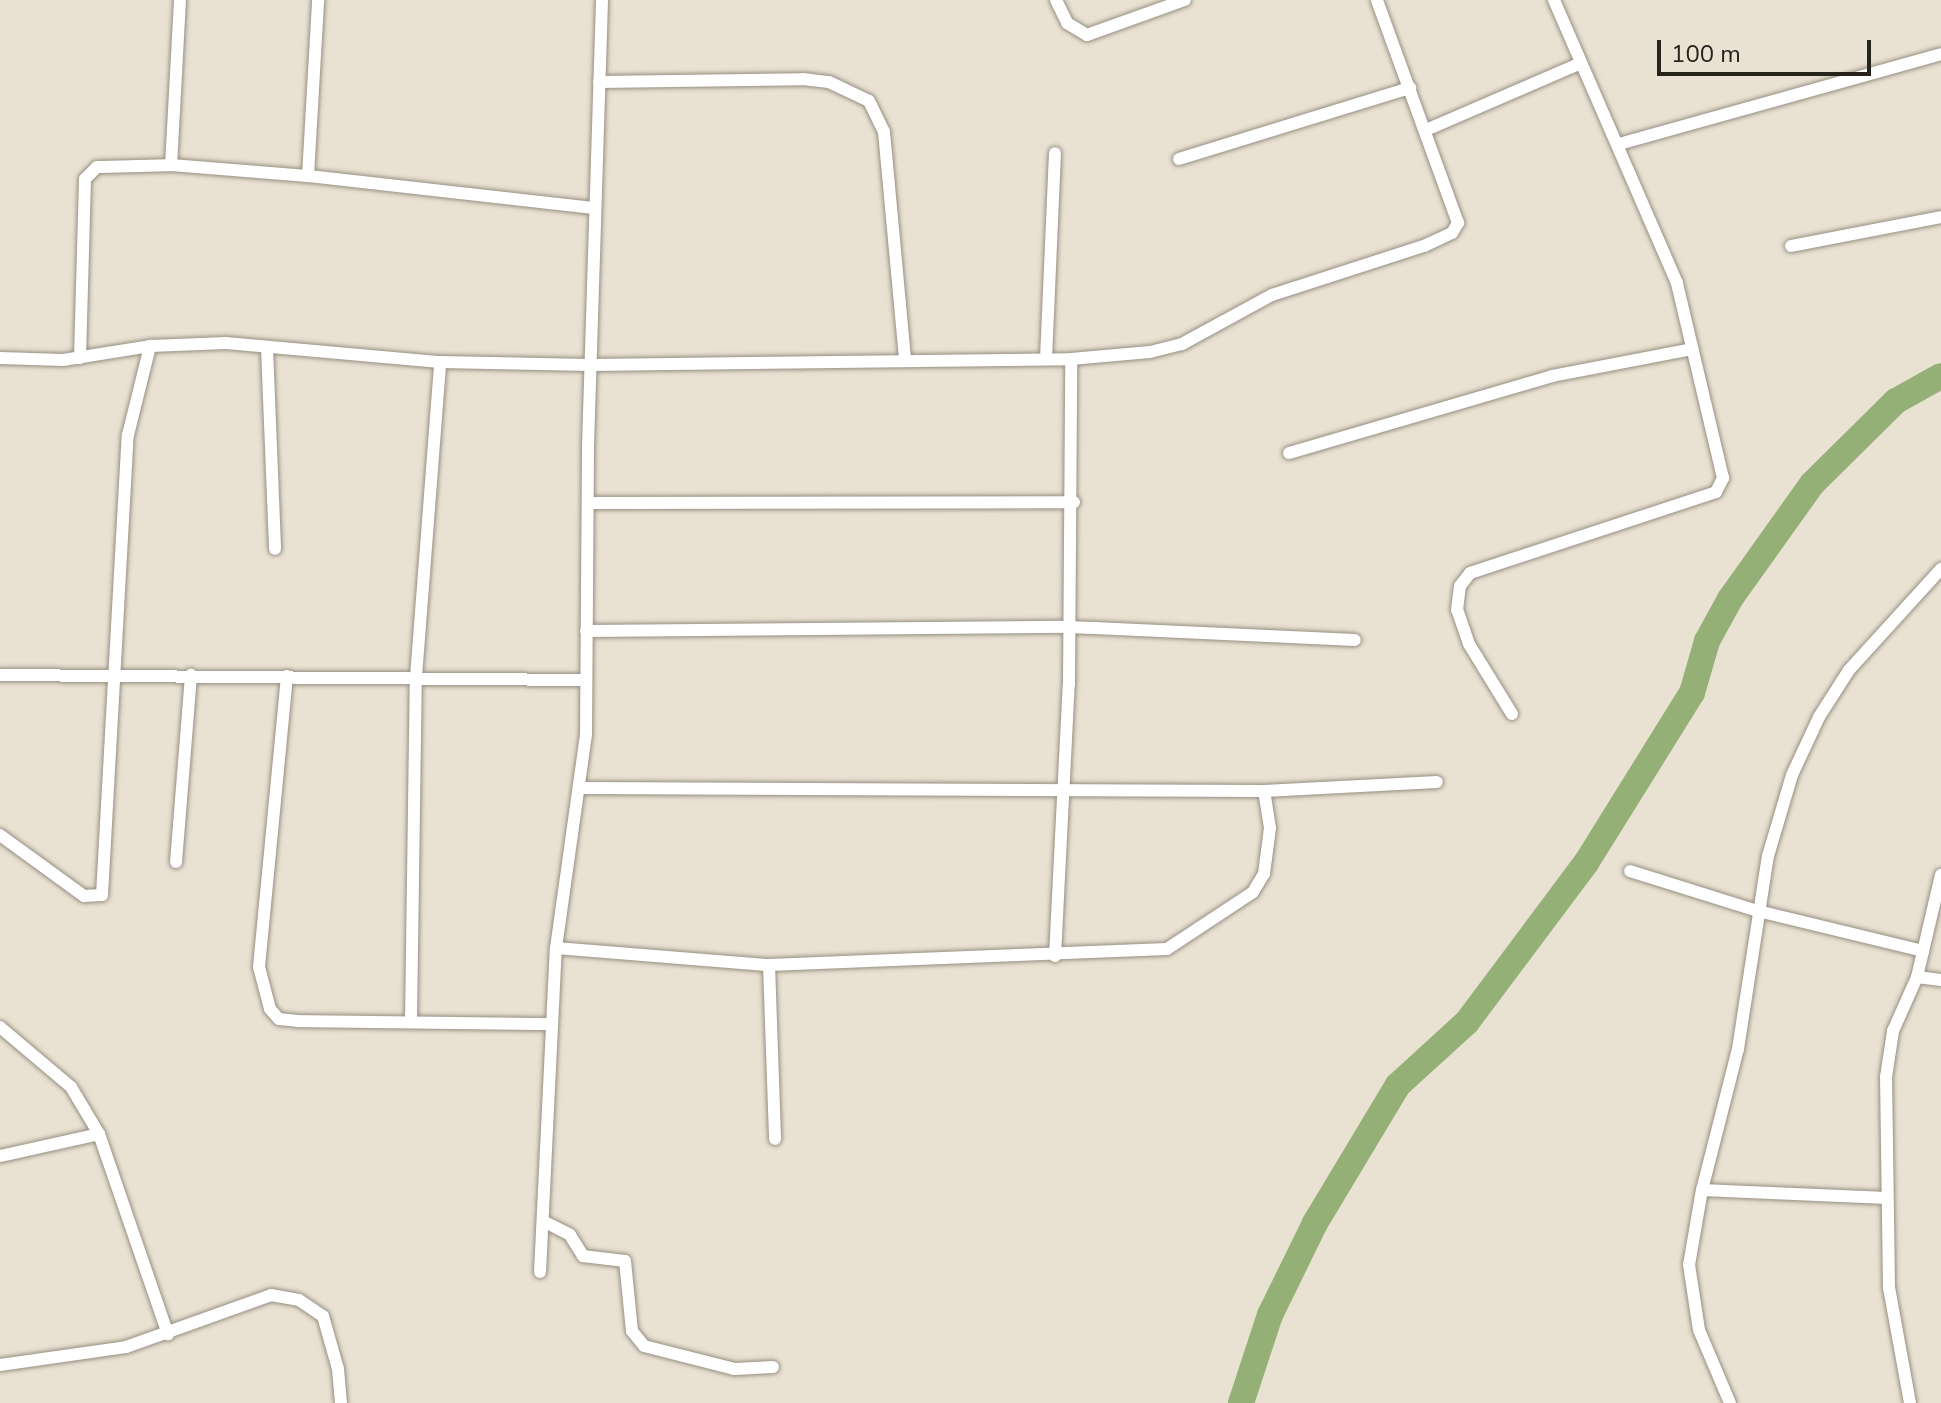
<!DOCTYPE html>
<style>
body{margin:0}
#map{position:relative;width:1941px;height:1403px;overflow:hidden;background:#e9e1d2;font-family:"Nunito Sans",sans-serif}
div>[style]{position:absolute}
.river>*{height:26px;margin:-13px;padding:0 13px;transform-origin:13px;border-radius:13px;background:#94b077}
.roads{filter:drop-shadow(0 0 2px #978f82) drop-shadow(0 0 2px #978f82)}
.street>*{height:12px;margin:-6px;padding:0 6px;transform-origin:6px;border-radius:6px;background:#fff}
span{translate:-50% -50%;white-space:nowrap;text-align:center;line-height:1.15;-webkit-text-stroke:6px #e9e1d2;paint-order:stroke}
.scale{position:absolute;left:1657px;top:40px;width:214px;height:36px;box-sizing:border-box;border:4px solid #26231d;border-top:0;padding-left:10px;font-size:24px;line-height:28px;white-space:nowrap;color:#26231d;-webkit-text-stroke:6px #e9e1d2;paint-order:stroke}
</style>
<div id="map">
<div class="river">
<i style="left:1241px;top:1403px;width:93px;rotate:-71.8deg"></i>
<i style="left:1270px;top:1315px;width:102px;rotate:-63.9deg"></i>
<i style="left:1315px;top:1223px;width:161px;rotate:-59deg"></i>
<i style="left:1398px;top:1085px;width:93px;rotate:-42.4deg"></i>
<i style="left:1467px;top:1022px;width:199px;rotate:-53.2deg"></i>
<i style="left:1586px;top:863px;width:200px;rotate:-58.1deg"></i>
<i style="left:1692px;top:693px;width:54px;rotate:-73.9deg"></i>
<i style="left:1707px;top:641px;width:48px;rotate:-61.3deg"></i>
<i style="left:1730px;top:599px;width:141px;rotate:-54.5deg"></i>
<i style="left:1812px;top:484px;width:118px;rotate:-44.7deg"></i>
<i style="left:1896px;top:401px;width:51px;rotate:-29.1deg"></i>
</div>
<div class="roads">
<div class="street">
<i style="left:180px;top:0;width:165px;rotate:93.1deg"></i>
<i style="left:171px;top:165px;width:137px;rotate:4.6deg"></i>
<i style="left:308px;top:176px;width:176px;rotate:-86.7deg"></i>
<i style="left:1056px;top:0;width:25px;rotate:64deg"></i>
<i style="left:1067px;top:23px;width:23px;rotate:31deg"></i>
<i style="left:1087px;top:35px;width:104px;rotate:-19.7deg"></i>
<i style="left:599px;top:82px;width:204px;rotate:-0.8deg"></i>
<i style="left:803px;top:79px;width:26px;rotate:7deg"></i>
<i style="left:829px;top:82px;width:44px;rotate:25.4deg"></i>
<i style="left:869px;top:101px;width:34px;rotate:64deg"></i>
<i style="left:884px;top:132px;width:227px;rotate:84.7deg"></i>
<i style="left:1426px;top:130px;width:169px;rotate:-23.4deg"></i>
<i style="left:1619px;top:144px;width:334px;rotate:-15.6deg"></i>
<i style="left:1179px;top:159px;width:242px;rotate:-17.1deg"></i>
<i style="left:308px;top:176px;width:288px;rotate:6.4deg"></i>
<i style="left:1791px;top:246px;width:153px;rotate:-10.9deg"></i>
<i style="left:267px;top:348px;width:201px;rotate:87.7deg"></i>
<i style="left:0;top:358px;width:63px;rotate:1.8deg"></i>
<i style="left:63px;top:360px;width:88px;rotate:-9.1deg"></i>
<i style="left:80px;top:358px;width:179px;rotate:-88.4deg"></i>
<i style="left:85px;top:179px;width:17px;rotate:-45deg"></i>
<i style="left:97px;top:167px;width:74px;rotate:-1.5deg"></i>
<i style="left:1046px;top:359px;width:206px;rotate:-87.5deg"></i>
<i style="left:1289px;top:453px;width:274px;rotate:-16.3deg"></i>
<i style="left:1552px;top:376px;width:143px;rotate:-10.9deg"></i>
<i style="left:588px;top:503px;width:486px;rotate:-0.1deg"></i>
<i style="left:586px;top:631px;width:484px;rotate:-0.5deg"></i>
<i style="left:1070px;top:627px;width:285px;rotate:2.6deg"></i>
<i style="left:0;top:675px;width:583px;rotate:0.49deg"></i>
<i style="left:287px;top:676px;width:292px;rotate:95.5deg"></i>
<i style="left:259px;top:967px;width:43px;rotate:75.3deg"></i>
<i style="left:270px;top:1009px;width:13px;rotate:48deg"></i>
<i style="left:279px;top:1019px;width:18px;rotate:6deg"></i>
<i style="left:297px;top:1021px;width:255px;rotate:0.7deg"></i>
<i style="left:1512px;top:714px;width:82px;rotate:-121.6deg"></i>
<i style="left:1469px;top:644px;width:36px;rotate:-109deg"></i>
<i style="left:1457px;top:610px;width:24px;rotate:-83deg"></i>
<i style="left:1460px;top:586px;width:16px;rotate:-52deg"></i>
<i style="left:1470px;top:573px;width:259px;rotate:-18.2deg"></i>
<i style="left:1716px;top:492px;width:16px;rotate:-63deg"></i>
<i style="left:1723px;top:478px;width:200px;rotate:-103.3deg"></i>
<i style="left:1677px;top:283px;width:309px;rotate:-113.5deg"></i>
<i style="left:580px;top:788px;width:684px;rotate:0.25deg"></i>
<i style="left:1264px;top:791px;width:173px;rotate:-3deg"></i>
<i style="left:0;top:835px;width:104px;rotate:36deg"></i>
<i style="left:84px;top:896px;width:18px;rotate:-3deg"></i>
<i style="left:102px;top:895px;width:461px;rotate:-86.8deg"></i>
<i style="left:128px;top:435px;width:92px;rotate:-76.1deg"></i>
<i style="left:150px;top:346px;width:76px;rotate:-2.3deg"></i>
<i style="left:226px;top:343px;width:215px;rotate:5.1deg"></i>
<i style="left:440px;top:362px;width:151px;rotate:1.1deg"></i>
<i style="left:591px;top:365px;width:480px;rotate:-0.7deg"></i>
<i style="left:1071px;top:359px;width:79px;rotate:-5.1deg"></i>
<i style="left:1150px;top:352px;width:33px;rotate:-14deg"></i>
<i style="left:1182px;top:344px;width:102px;rotate:-28.6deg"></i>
<i style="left:1272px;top:295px;width:160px;rotate:-17.9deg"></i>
<i style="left:1424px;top:246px;width:31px;rotate:-25deg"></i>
<i style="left:1452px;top:233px;width:12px;rotate:-59deg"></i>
<i style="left:1458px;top:223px;width:237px;rotate:-110deg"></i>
<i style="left:176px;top:862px;width:188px;rotate:-85.4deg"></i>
<i style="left:1630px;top:871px;width:134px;rotate:17.4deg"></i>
<i style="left:1758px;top:911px;width:170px;rotate:13.6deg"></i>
<i style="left:556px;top:948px;width:214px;rotate:4.6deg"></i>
<i style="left:769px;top:965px;width:398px;rotate:-2.3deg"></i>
<i style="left:1167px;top:949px;width:103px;rotate:-33.5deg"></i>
<i style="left:1253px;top:892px;width:21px;rotate:-59deg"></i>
<i style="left:1264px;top:874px;width:46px;rotate:-82.6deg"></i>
<i style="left:1270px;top:828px;width:37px;rotate:-99deg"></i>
<i style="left:1055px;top:956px;width:272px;rotate:-87.1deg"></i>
<i style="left:1069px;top:684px;width:325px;rotate:-89.6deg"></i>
<i style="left:769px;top:965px;width:174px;rotate:88deg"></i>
<i style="left:1917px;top:977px;width:105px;rotate:-76.8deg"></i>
<i style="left:411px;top:1022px;width:345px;rotate:-89.2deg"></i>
<i style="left:416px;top:677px;width:316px;rotate:-85.6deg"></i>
<i style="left:0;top:1027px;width:93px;rotate:40.2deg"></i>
<i style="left:71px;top:1087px;width:55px;rotate:59.2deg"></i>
<i style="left:99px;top:1134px;width:212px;rotate:71deg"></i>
<i style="left:0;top:1156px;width:101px;rotate:-12.5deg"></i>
<i style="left:1702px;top:1190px;width:185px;rotate:2.5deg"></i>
<i style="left:545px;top:1222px;width:28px;rotate:27deg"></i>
<i style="left:570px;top:1235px;width:25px;rotate:58deg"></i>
<i style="left:583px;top:1256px;width:42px;rotate:6.8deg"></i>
<i style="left:625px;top:1261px;width:70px;rotate:84.3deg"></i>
<i style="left:632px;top:1331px;width:19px;rotate:51deg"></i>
<i style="left:644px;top:1346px;width:94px;rotate:14.2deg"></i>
<i style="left:735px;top:1369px;width:38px;rotate:-3deg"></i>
<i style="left:540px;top:1272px;width:324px;rotate:-87.2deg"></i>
<i style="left:556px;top:948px;width:215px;rotate:-82deg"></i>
<i style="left:586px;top:735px;width:289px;rotate:-89.6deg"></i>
<i style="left:588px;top:446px;width:446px;rotate:-88.2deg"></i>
<i style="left:0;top:1365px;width:127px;rotate:-8.1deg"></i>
<i style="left:126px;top:1347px;width:154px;rotate:-19.7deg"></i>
<i style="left:271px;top:1295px;width:28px;rotate:10deg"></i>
<i style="left:299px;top:1300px;width:29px;rotate:34deg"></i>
<i style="left:323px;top:1316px;width:55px;rotate:74.2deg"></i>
<i style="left:338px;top:1369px;width:34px;rotate:85deg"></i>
<i style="left:1730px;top:1403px;width:79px;rotate:-113deg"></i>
<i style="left:1699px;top:1330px;width:66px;rotate:-98.7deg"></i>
<i style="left:1689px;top:1265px;width:76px;rotate:-80.2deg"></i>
<i style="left:1702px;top:1190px;width:146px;rotate:-75.7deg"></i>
<i style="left:1738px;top:1049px;width:195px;rotate:-81.2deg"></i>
<i style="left:1768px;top:856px;width:84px;rotate:-73.5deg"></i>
<i style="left:1792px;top:775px;width:64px;rotate:-65deg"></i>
<i style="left:1819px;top:717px;width:56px;rotate:-57.4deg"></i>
<i style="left:1849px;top:670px;width:137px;rotate:-47.7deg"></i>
<i style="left:1910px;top:1403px;width:117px;rotate:-100.3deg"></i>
<i style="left:1889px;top:1288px;width:211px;rotate:-90.8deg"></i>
<i style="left:1886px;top:1077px;width:47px;rotate:-81.3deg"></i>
<i style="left:1893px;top:1031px;width:59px;rotate:-66deg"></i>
<i style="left:1917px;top:977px;width:24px;rotate:7deg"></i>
</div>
</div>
<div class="scale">100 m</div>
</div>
